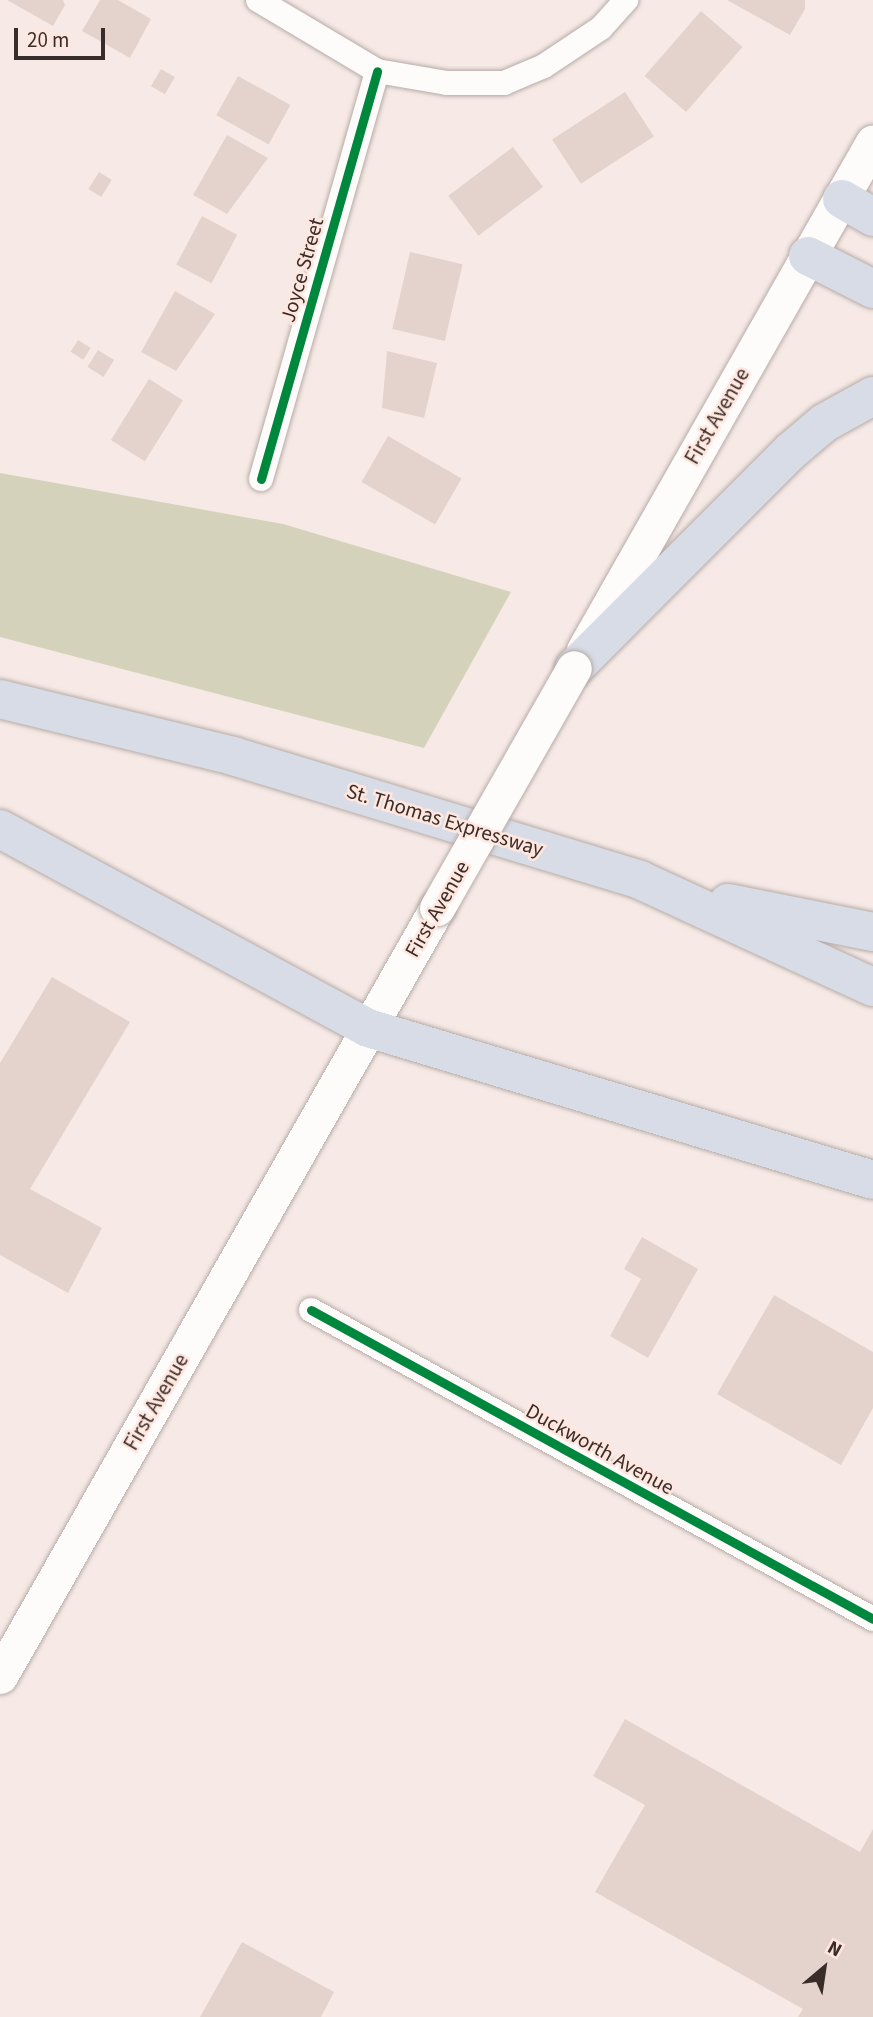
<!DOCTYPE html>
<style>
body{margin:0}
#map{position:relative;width:873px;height:2017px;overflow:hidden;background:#f7eae6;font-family:"Source Sans 3",sans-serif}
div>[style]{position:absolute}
.green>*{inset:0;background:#d5d2bb}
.building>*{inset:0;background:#e4d3cc;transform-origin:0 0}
.roads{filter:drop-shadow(0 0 2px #b6aba7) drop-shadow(0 0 2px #b6aba7)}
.minor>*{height:24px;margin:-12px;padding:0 12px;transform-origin:12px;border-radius:12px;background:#fefcfb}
.secondary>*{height:35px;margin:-17.5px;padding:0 17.5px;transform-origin:17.5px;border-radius:17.5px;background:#fefcfb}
.motorway>*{height:38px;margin:-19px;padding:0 19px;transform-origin:19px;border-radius:19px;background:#d8dce6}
.bridges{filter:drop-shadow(0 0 2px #b6aba7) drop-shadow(0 0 2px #b6aba7)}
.secondary-bridge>*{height:35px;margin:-17.5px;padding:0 17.5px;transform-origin:17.5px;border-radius:17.5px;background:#fefcfb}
.cycleway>*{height:9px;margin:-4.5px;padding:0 4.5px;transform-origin:4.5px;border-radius:4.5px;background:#00873e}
span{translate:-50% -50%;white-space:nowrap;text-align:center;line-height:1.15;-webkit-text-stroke:5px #ffe6de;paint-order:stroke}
.street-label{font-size:21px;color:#392d29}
.north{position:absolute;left:789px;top:1933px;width:70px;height:70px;-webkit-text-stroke:5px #ffe6de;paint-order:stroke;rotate:29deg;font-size:19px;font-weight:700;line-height:28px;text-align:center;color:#392d29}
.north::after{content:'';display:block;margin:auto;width:24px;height:32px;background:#392d29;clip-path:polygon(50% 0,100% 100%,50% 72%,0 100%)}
.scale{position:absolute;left:14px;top:28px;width:91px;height:32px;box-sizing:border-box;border:4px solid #392d29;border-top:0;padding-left:9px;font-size:21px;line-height:24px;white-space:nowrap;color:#392d29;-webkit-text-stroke:5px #ffe6de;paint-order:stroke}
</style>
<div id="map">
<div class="green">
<i style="clip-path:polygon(0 473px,283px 524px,511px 592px,424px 748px,0 637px)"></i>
</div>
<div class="building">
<i style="clip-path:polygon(7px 0,63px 0,65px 5px,53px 26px)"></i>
<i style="clip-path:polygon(100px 0,118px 0,151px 19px,130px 58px,82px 31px)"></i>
<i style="clip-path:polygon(727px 0,805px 0,805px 9px,790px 35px)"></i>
<i style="left:701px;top:11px;width:55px;height:86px;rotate:41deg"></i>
<i style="left:161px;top:69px;width:16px;height:20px;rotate:30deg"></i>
<i style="left:238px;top:76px;width:60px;height:45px;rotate:29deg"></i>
<i style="left:625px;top:92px;width:53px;height:87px;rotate:57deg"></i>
<i style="clip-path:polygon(227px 135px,268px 158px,227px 214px,193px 195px)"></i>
<i style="left:513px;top:147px;width:50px;height:81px;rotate:53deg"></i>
<i style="left:99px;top:172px;width:15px;height:20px;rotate:32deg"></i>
<i style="left:202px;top:216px;width:40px;height:55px;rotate:28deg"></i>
<i style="left:410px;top:252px;width:54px;height:79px;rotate:13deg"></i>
<i style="clip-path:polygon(175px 291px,215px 314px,176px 371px,141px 352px)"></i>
<i style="left:78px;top:340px;width:15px;height:14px;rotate:32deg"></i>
<i style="left:98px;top:350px;width:19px;height:20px;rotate:32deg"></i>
<i style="clip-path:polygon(387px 351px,437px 363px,424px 418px,382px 408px)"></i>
<i style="left:149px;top:379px;width:40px;height:72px;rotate:32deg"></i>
<i style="left:388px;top:436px;width:85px;height:53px;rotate:30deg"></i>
<i style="clip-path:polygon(52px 977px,130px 1022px,30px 1189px,102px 1228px,68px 1293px,0 1255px,0 1063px)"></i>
<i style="clip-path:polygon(642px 1237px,698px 1269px,648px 1358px,610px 1336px,641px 1279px,624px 1269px)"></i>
<i style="clip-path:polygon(774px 1295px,873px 1352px,873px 1408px,841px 1465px,717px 1394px)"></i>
<i style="clip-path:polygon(625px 1719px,860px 1852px,873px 1829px,873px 2017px,798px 2017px,803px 2009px,595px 1892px,645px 1805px,593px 1776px)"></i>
<i style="clip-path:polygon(242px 1942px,334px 1992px,321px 2017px,200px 2017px)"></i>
</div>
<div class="roads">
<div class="minor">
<i style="left:258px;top:0;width:139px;rotate:30.8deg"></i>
<i style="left:377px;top:71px;width:71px;rotate:9.7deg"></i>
<i style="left:447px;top:83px;width:57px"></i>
<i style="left:504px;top:83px;width:43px;rotate:-23deg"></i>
<i style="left:544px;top:66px;width:69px;rotate:-33.7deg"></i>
<i style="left:601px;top:28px;width:38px;rotate:-48deg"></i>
<i style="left:261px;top:479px;width:424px;rotate:-74.1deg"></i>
<i style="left:311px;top:1310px;width:641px;rotate:28.8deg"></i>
</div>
<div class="secondary">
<i style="left:584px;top:650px;width:584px;rotate:-60.36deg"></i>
<i style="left:0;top:1676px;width:884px;rotate:-60.36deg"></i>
</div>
<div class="motorway">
<i style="left:842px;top:199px;width:36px;rotate:30deg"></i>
<i style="left:808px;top:256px;width:73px;rotate:26.9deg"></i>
<i style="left:574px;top:668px;width:307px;rotate:-45deg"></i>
<i style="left:791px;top:451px;width:43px;rotate:-40.3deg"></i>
<i style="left:824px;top:423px;width:56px;rotate:-28.9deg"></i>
<i style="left:0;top:699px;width:240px;rotate:13.7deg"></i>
<i style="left:233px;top:756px;width:425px;rotate:16.9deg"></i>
<i style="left:640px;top:880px;width:256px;rotate:24.7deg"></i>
<i style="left:0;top:829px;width:418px;rotate:28.4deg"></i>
<i style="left:368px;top:1028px;width:527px;rotate:16.75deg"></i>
<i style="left:728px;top:903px;width:148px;rotate:11.3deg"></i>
</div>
</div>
<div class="bridges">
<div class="secondary-bridge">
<i style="left:437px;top:908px;width:276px;rotate:-60.3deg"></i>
</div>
</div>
<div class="cycleway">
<i style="left:261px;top:479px;width:424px;rotate:-74.1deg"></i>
<i style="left:311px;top:1310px;width:641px;rotate:28.8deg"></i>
</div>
<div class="street-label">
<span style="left:302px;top:270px;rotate:-74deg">Joyce Street</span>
<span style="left:717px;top:416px;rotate:-60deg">First Avenue</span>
<span style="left:445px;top:820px;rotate:17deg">St. Thomas Expressway</span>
<span style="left:437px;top:909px;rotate:-60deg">First Avenue</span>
<span style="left:156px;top:1402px;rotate:-60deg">First Avenue</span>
<span style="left:600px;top:1449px;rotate:29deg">Duckworth Avenue</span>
</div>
<div class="north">N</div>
<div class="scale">20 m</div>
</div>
